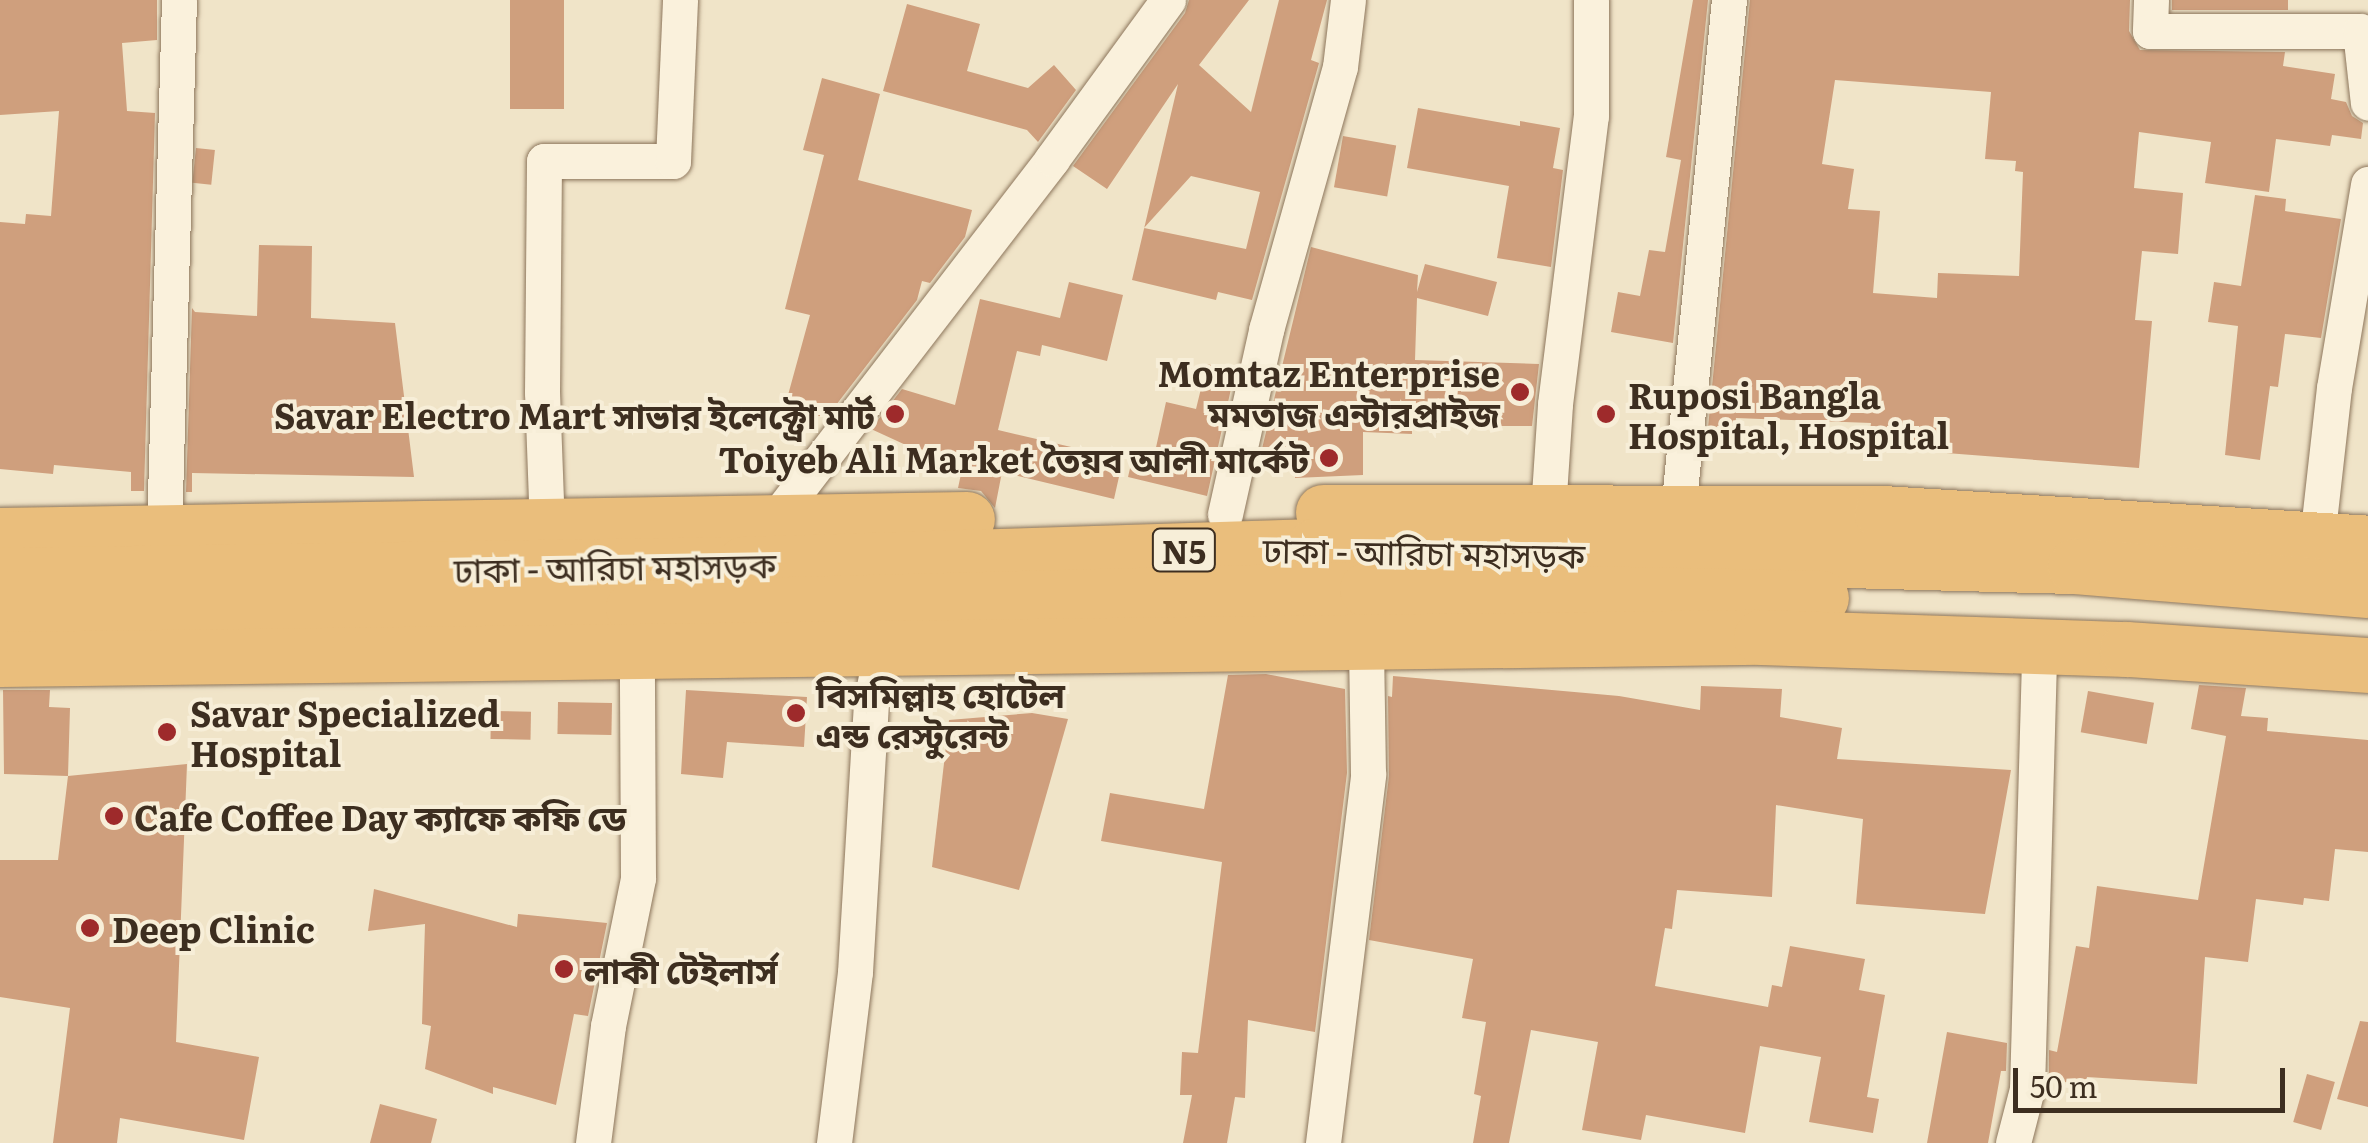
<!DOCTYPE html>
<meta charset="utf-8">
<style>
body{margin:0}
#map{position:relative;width:2368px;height:1143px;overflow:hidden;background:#f0e4c8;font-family:Literata,"Noto Sans Bengali",serif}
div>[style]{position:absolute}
.building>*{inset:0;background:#cf9f7d;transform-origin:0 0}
.roads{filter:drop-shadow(0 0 2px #8d765c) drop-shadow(0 0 2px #8d765c)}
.minor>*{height:35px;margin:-17.5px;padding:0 17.5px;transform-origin:17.5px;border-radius:17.5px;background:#faf1dc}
.trunk>*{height:55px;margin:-27.5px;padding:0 27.5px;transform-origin:27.5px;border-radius:27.5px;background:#eabe7c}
.dots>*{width:28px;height:28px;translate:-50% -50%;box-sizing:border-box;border:5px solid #f7eed8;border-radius:50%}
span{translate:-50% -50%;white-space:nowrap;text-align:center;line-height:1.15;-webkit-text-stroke:8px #f7eed8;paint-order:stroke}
.shield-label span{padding:2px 8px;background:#f7eed8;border:2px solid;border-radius:8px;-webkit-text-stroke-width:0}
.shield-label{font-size:32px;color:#3d2e20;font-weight:700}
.poi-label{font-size:35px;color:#3d2e20;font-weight:700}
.right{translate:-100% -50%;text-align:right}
.left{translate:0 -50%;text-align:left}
.street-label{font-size:35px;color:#3d2e20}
.scale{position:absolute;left:2013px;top:1068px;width:272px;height:45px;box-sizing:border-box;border:5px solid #3d2e20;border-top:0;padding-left:12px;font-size:30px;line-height:35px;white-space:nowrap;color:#3d2e20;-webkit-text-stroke:8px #f7eed8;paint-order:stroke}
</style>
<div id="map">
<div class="building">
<i style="clip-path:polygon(0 0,157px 0,157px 40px,122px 43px,127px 111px,155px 113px,144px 491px,131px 491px,131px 472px,54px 465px,53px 474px,0 469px,0 222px,25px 224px,26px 214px,51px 216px,59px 111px,0 115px)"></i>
<i style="left:510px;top:0;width:54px;height:109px"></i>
<i style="clip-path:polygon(evenodd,1189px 0,1249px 0,1199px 65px,1251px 112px,1279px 0,1327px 0,1311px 60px,1319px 63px,1252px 300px,1218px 292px,1216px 300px,1132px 280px,1178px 84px,1107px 189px,1073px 166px,1185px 13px,1189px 0,1191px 176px,1260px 192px,1246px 249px,1144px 228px,1191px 176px)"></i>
<i style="clip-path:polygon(1693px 0,1708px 0,1673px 343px,1611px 332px,1618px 292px,1640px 296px,1649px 250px,1665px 252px,1681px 160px,1666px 157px)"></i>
<i style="clip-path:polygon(evenodd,1750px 0,2130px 0,2129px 31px,2140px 50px,2285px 52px,2283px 66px,2335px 74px,2331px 99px,2346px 102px,2352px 116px,2363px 123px,2361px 139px,2332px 135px,2330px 146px,2276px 139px,2269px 192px,2205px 183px,2211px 142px,2139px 132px,2134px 188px,2183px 193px,2178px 254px,2142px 251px,2135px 320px,2152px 321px,2139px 468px,1868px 447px,1871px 423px,1736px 418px,1731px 452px,1706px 448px,1750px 0,1835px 80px,1991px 92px,1985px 159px,2016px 161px,2015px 171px,2023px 172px,2019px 276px,1938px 273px,1937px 298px,1873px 293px,1880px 211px,1848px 209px,1854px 169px,1822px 164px,1835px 80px)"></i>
<i style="left:2172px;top:0;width:116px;height:10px"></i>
<i style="clip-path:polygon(907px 4px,980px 24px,967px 71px,1028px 88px,1054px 65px,1076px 90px,1038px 142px,1027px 130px,883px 91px)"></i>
<i style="clip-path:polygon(822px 78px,880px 94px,858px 180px,972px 210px,965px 237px,930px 283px,922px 281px,917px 300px,826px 418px,785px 406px,810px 315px,785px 309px,824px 155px,803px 150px)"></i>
<i style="clip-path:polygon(1418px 108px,1520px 126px,1520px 121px,1560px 128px,1553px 168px,1563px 170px,1551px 267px,1497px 258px,1509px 186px,1407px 168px)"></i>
<i style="left:1343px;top:136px;width:54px;height:52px;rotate:10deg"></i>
<i style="left:196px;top:148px;width:19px;height:35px;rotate:6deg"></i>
<i style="clip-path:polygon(2255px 195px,2286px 199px,2285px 211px,2341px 219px,2321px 338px,2285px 334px,2278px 387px,2270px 386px,2260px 460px,2225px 455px,2238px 326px,2208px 322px,2214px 282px,2241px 286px)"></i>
<i style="clip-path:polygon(259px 245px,312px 246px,311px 318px,395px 323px,414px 477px,192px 473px,192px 492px,186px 492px,192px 308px,195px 312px,257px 316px)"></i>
<i style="clip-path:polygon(1311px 247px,1418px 275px,1417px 292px,1425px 264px,1497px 282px,1488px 316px,1417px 298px,1415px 360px,1539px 364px,1532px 426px,1412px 426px,1412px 434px,1363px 432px,1363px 475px,1295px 478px,1295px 466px,1258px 465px)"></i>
<i style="clip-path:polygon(1069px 282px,1123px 295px,1107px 361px,1042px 345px,1040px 356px,1017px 351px,998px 430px,1123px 459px,1114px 499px,1002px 472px,995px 508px,981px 491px,958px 488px,964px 460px,908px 446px,871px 429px,902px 389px,955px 405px,980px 299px,1060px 318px)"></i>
<i style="clip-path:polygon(1207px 364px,1235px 371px,1207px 496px,1128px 477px,1135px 447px,1155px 452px,1166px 402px,1196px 409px)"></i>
<i style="clip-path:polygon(1266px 674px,1345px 689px,1347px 773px,1315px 1032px,1248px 1020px,1245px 1098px,1235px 1097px,1227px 1143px,1183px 1143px,1192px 1095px,1180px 1095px,1182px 1052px,1198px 1053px,1222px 862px,1101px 841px,1110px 793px,1204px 809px,1228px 675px)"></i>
<i style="clip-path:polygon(1393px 676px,1619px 696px,1700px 710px,1701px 686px,1782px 689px,1780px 717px,1842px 728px,1837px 759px,2011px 770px,1985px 914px,1856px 904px,1863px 819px,1776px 805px,1772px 897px,1677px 890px,1672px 929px,1665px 928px,1655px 986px,1768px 1007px,1772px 985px,1782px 987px,1790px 946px,1865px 959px,1859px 990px,1885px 995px,1867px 1097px,1879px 1099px,1873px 1133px,1809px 1122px,1821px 1057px,1760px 1046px,1745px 1133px,1646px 1115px,1641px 1140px,1582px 1130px,1598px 1042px,1531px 1030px,1509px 1143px,1473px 1143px,1481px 1096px,1474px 1094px,1486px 1022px,1462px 1018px,1473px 959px,1369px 940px,1389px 776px,1388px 696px,1392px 697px)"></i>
<i style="clip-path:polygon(2199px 685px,2246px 688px,2241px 716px,2268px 718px,2267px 731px,2368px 740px,2368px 852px,2335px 849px,2329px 901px,2304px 898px,2303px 905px,2256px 899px,2248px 962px,2205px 957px,2197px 1084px,2087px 1077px,2086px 1086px,2049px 1079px,2049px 1050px,2057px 1052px,2076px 946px,2089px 948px,2097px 886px,2198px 900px,2226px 736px,2191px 729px)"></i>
<i style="clip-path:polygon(3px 690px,50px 690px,49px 707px,70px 708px,68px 776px,187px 764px,176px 1042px,259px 1057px,244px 1140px,120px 1118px,117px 1143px,53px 1143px,70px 1008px,0 997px,0 860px,58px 860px,68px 776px,4px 774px)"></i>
<i style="clip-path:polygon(686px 690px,807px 697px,804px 747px,727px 742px,723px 778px,681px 774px)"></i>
<i style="left:2088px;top:691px;width:67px;height:42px;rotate:10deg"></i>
<i style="left:558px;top:702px;width:54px;height:32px;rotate:1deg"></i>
<i style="left:491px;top:711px;width:40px;height:28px;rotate:1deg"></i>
<i style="clip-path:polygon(1032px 713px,1068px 719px,1019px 890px,932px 867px,949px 720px)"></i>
<i style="clip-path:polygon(374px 889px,517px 927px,518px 914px,607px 923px,588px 1016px,574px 1014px,556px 1105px,493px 1087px,493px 1094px,425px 1069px,431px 1026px,422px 1024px,425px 924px,368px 931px)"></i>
<i style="clip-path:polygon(2360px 1021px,2368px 1022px,2368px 1107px,2337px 1099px)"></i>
<i style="clip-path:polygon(1947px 1032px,2007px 1043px,2006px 1071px,2001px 1071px,1988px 1143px,1927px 1143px)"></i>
<i style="left:2307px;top:1074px;width:29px;height:50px;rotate:16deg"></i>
<i style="clip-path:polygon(380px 1104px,437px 1119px,431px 1143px,370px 1143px)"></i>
</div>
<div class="roads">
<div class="minor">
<i style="left:2151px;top:0;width:31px;rotate:92deg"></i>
<i style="left:2150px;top:31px;width:210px"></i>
<i style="left:2360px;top:31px;width:72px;rotate:83.7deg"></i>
<i style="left:1548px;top:510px;width:106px;rotate:-86.2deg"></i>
<i style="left:1555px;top:404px;width:290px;rotate:-82.9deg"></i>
<i style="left:1591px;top:116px;width:116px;rotate:-90deg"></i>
<i style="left:1678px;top:511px;width:514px;rotate:-84.3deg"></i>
<i style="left:1225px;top:514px;width:189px;rotate:-77.4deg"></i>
<i style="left:1266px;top:330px;width:273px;rotate:-74.3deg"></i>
<i style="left:1340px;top:67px;width:67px;rotate:-83.2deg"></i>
<i style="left:772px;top:523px;width:459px;rotate:-52.4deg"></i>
<i style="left:1052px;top:159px;width:197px;rotate:-53.9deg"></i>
<i style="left:547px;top:528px;width:136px;rotate:-92.1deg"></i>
<i style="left:542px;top:392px;width:231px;rotate:-89.5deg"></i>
<i style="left:544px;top:161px;width:129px"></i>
<i style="left:673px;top:161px;width:161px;rotate:-87.5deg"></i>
<i style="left:164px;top:533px;width:533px;rotate:-88.39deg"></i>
<i style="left:2317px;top:539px;width:152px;rotate:-83.6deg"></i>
<i style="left:2334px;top:388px;width:207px;rotate:-80.5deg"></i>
<i style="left:593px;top:1143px;width:118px;rotate:-82.7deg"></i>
<i style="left:608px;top:1026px;width:151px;rotate:-78.5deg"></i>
<i style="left:638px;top:878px;width:228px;rotate:-90.3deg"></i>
<i style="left:834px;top:1143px;width:172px;rotate:-83deg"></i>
<i style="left:855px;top:972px;width:271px;rotate:-86.6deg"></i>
<i style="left:871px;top:701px;width:54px;rotate:-78.3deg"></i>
<i style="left:1323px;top:1143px;width:372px;rotate:-83deg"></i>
<i style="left:1368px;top:774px;width:134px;rotate:-90.9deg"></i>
<i style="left:2013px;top:1143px;width:56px;rotate:-75.5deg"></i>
<i style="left:2027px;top:1089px;width:443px;rotate:-88.4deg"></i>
</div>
<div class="trunk">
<i style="left:1323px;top:512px;width:559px;rotate:0.1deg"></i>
<i style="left:1882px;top:513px;width:487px;rotate:3.5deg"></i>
<i style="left:0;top:535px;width:967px;rotate:-0.95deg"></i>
<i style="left:0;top:575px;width:743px;rotate:-0.85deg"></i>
<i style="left:743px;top:564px;width:572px;rotate:-1.8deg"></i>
<i style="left:1315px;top:546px;width:760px;rotate:1.51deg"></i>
<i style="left:2075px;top:566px;width:294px;rotate:4.7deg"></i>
<i style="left:0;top:616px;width:633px;rotate:-0.72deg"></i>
<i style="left:633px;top:608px;width:734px;rotate:-1.48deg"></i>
<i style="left:1367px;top:589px;width:454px;rotate:1.1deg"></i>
<i style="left:0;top:659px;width:1761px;rotate:-0.72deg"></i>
<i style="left:1761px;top:637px;width:366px;rotate:1.9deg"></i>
<i style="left:2127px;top:649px;width:242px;rotate:3.8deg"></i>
</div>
</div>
<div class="dots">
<i style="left:1520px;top:392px;background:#9e2a2b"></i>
<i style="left:895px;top:414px;background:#9e2a2b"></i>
<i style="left:1606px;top:414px;background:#9e2a2b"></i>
<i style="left:1329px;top:458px;background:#9e2a2b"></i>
<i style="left:796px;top:713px;background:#9e2a2b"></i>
<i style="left:167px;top:732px;background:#9e2a2b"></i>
<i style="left:114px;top:816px;background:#9e2a2b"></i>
<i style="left:90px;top:928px;background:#9e2a2b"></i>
<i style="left:564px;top:969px;background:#9e2a2b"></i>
</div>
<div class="shield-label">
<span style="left:1184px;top:550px">N5</span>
</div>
<div class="poi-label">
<span class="right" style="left:1500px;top:392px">Momtaz Enterprise<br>মমতাজ এন্টারপ্রাইজ</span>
<span class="left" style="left:1628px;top:414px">Ruposi Bangla<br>Hospital, Hospital</span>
<span class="right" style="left:875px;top:414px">Savar Electro Mart সাভার ইলেক্ট্রো মার্ট</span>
<span class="right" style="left:1309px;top:458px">Toiyeb Ali Market তৈয়ব আলী মার্কেট</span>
<span class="left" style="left:816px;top:713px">বিসমিল্লাহ হোটেল<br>এন্ড রেস্টুরেন্ট</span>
<span class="left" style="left:190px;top:732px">Savar Specialized<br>Hospital</span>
<span class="left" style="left:134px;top:816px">Cafe Coffee Day ক্যাফে কফি ডে</span>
<span class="left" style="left:112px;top:928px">Deep Clinic</span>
<span class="left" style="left:584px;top:969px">লাকী টেইলার্স</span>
</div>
<div class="street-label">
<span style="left:1424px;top:551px;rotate:1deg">ঢাকা - আরিচা মহাসড়ক</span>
<span style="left:615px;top:566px;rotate:-1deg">ঢাকা - আরিচা মহাসড়ক</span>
</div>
<div class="scale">50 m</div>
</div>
